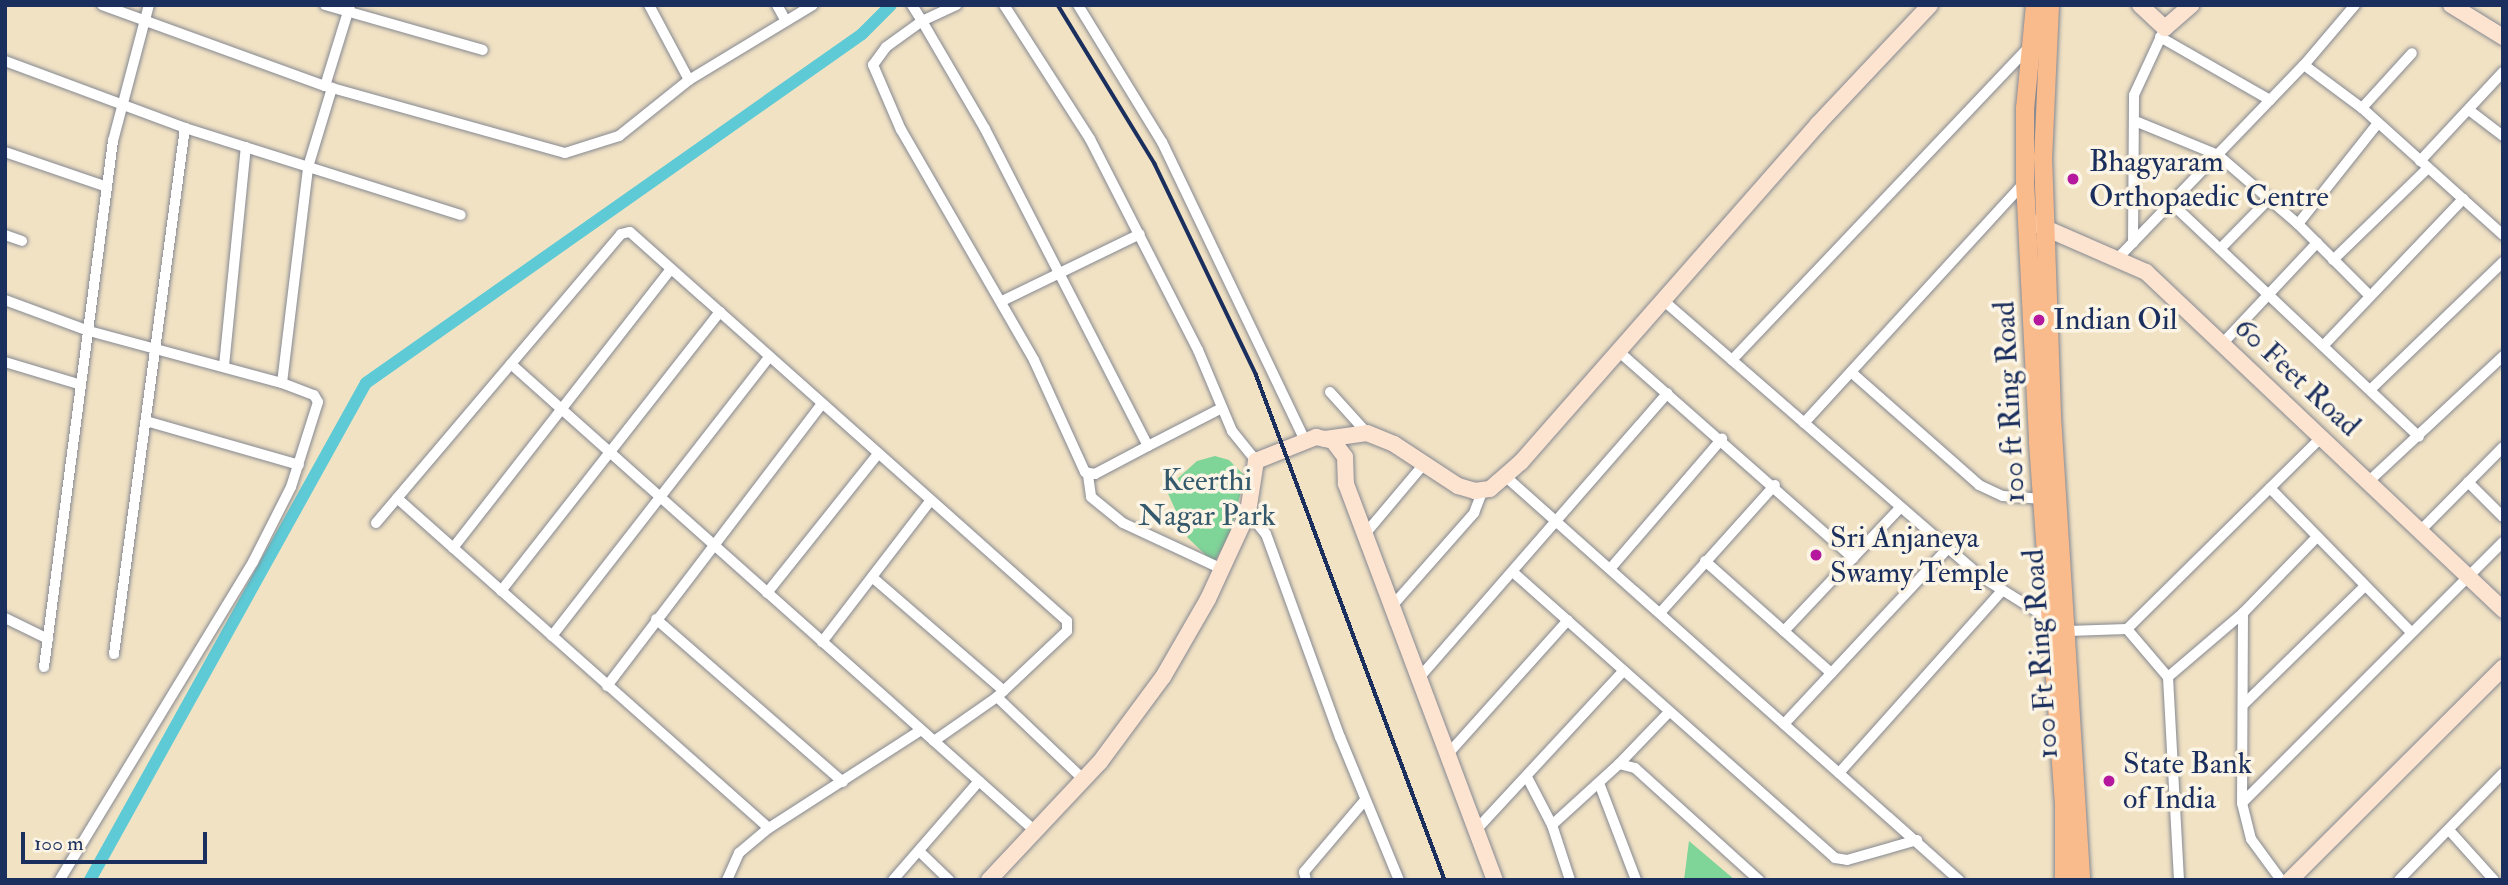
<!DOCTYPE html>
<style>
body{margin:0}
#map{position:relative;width:2508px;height:885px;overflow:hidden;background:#f1e2c4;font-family:"IM FELL Double Pica",serif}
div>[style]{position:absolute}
.green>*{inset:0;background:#7fd498}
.canal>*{height:12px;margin:-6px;padding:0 6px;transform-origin:6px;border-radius:6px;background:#5dcad5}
.roads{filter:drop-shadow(0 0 2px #868891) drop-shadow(0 0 2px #868891)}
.street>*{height:10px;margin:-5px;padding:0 5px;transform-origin:5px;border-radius:5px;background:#fff}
.secondary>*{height:16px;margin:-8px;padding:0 8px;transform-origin:8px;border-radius:8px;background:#fde4d1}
.primary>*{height:18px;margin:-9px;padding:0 9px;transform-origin:9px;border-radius:9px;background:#fabb8c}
.rail>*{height:3.5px;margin:-1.75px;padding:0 1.75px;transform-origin:1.75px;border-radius:1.75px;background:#1b2f5e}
.dots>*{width:19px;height:19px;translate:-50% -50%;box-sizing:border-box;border:4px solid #fcf5e5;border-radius:50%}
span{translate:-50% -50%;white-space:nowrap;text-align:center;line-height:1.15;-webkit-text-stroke:7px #fcf5e5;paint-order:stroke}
.poi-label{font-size:30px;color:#1b2f5e}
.left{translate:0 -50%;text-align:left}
.street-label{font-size:30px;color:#1b2f5e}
.park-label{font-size:30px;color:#34586c}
.frame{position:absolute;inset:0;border:7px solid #1b2f5e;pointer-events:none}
.scale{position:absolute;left:21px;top:832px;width:186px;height:32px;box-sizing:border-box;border:4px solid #1b2f5e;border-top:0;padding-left:9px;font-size:21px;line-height:24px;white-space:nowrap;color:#1b2f5e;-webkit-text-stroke:5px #fcf5e5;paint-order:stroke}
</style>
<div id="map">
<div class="green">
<i style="clip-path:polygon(1215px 456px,1229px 460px,1245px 476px,1231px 531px,1214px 563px,1188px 538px,1166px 489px,1197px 461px)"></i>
<i style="clip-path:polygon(1689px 841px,1735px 880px,1684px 880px)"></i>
</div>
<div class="canal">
<i style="left:90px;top:880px;width:568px;rotate:-60.96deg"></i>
<i style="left:366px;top:383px;width:606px;rotate:-35.13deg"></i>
<i style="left:862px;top:34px;width:41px;rotate:-45deg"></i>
</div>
<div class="roads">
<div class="street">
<i style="left:102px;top:5px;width:237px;rotate:20deg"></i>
<i style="left:325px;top:86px;width:249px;rotate:15.6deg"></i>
<i style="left:565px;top:153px;width:57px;rotate:-17.5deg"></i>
<i style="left:619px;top:136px;width:90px;rotate:-38.7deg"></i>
<i style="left:689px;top:80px;width:145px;rotate:-31.2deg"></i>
<i style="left:325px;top:5px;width:164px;rotate:15.9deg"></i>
<i style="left:649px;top:5px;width:85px;rotate:61.9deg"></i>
<i style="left:777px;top:5px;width:18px;rotate:61deg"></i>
<i style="left:912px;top:5px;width:19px;rotate:58deg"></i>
<i style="left:922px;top:21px;width:38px;rotate:-25deg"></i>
<i style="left:1004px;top:5px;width:159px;rotate:57.3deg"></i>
<i style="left:1090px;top:139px;width:237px;rotate:62.9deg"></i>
<i style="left:1198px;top:350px;width:88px;rotate:67.2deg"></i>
<i style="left:1232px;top:431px;width:38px;rotate:51deg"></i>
<i style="left:1078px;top:5px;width:161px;rotate:58.5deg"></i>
<i style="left:1162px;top:142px;width:331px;rotate:64.4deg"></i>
<i style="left:2160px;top:37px;width:127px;rotate:29.8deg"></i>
<i style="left:5px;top:61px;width:192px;rotate:20.4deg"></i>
<i style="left:185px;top:128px;width:531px;rotate:97.69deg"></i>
<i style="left:2304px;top:65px;width:72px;rotate:36.6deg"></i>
<i style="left:2362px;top:108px;width:190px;rotate:42deg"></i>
<i style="left:325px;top:86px;width:85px;rotate:-72.8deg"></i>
<i style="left:2362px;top:108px;width:74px;rotate:-47.7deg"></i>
<i style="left:2469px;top:110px;width:43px;rotate:37.4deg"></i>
<i style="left:2135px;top:121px;width:90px;rotate:22.3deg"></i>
<i style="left:2218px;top:155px;width:106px;rotate:40.8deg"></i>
<i style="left:2298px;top:224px;width:102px;rotate:45deg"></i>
<i style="left:185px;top:128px;width:289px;rotate:17.5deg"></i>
<i style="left:5px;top:152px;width:108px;rotate:18.9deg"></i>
<i style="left:2420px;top:161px;width:122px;rotate:-47deg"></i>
<i style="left:2170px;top:202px;width:342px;rotate:43.3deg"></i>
<i style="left:2298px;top:224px;width:129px;rotate:-51.6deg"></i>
<i style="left:5px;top:235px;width:18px;rotate:19deg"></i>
<i style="left:2133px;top:243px;width:148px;rotate:-89.6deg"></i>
<i style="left:2134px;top:95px;width:74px;rotate:-65.2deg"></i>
<i style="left:2220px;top:249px;width:70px;rotate:-45.6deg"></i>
<i style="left:2117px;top:259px;width:269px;rotate:-46.1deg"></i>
<i style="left:2304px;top:65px;width:79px;rotate:-49.6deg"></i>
<i style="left:2333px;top:260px;width:132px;rotate:-44.1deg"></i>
<i style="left:5px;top:300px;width:90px;rotate:20.3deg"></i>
<i style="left:89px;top:331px;width:200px;rotate:15.1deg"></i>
<i style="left:282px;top:383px;width:34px;rotate:21deg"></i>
<i style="left:314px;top:395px;width:8px;rotate:60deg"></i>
<i style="left:318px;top:402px;width:89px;rotate:107.6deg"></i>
<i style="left:291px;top:487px;width:84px;rotate:116.9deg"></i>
<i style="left:253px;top:562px;width:372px;rotate:121.3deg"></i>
<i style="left:1002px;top:301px;width:153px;rotate:-25.9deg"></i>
<i style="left:1664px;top:301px;width:419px;rotate:41deg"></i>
<i style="left:1980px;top:576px;width:104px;rotate:32deg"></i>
<i style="left:2068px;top:631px;width:59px;rotate:-1.9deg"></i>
<i style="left:2127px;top:629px;width:272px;rotate:-44.6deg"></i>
<i style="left:2222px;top:344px;width:139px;rotate:-46.8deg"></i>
<i style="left:2324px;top:345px;width:202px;rotate:-46.4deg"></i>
<i style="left:1617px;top:350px;width:315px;rotate:41.4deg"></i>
<i style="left:1732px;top:360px;width:434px;rotate:-46.5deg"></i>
<i style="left:5px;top:362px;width:79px;rotate:16.8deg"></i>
<i style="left:511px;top:364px;width:702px;rotate:41.71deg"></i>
<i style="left:224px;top:366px;width:220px;rotate:-84.3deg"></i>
<i style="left:1851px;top:372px;width:171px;rotate:41.4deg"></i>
<i style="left:1979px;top:485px;width:26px;rotate:25deg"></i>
<i style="left:2003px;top:496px;width:40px;rotate:4.3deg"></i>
<i style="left:282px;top:383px;width:218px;rotate:-83.1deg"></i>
<i style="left:308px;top:167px;width:83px;rotate:-73.1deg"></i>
<i style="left:2371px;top:389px;width:183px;rotate:-43.9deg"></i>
<i style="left:1330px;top:392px;width:55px;rotate:47.9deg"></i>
<i style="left:146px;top:421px;width:159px;rotate:16deg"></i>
<i style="left:1804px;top:423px;width:327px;rotate:-47.5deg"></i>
<i style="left:1148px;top:446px;width:60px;rotate:152.2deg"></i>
<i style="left:1095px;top:474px;width:10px;rotate:-169deg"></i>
<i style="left:1085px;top:472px;width:123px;rotate:-114.5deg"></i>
<i style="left:1034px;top:360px;width:266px;rotate:-120deg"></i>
<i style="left:901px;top:130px;width:71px;rotate:-113.3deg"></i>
<i style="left:873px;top:65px;width:22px;rotate:-54deg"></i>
<i style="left:886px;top:47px;width:44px;rotate:-35.8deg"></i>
<i style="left:922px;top:21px;width:125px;rotate:59.7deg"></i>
<i style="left:985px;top:129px;width:356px;rotate:62.8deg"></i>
<i style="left:1148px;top:446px;width:83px;rotate:-27.2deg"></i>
<i style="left:1088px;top:475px;width:22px;rotate:82deg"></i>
<i style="left:1091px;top:497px;width:41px;rotate:39.1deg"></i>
<i style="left:1123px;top:523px;width:109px;rotate:24.9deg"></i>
<i style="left:1505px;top:476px;width:608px;rotate:41.66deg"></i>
<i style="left:2368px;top:482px;width:185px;rotate:-43deg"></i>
<i style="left:2468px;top:482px;width:49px;rotate:45deg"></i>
<i style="left:2270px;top:488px;width:200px;rotate:45.6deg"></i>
<i style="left:397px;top:498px;width:497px;rotate:41.6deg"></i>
<i style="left:769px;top:828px;width:181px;rotate:-32.8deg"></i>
<i style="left:1248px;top:512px;width:28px;rotate:51deg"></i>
<i style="left:1266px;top:534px;width:216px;rotate:70deg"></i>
<i style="left:1340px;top:737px;width:155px;rotate:67.6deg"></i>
<i style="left:376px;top:523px;width:379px;rotate:-49.7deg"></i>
<i style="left:621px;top:234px;width:9px;rotate:-13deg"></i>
<i style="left:630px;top:232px;width:585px;rotate:41.67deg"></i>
<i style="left:1067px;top:621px;width:10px;rotate:90deg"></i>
<i style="left:1067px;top:631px;width:96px;rotate:136.7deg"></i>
<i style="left:997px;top:697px;width:77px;rotate:145.1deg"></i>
<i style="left:2420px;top:531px;width:118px;rotate:-45.3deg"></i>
<i style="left:1365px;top:534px;width:92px;rotate:-49.9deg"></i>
<i style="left:453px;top:548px;width:354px;rotate:-52deg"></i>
<i style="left:1705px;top:561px;width:169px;rotate:41.6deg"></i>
<i style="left:1610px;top:569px;width:172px;rotate:-49.3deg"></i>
<i style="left:1514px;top:573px;width:429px;rotate:41.6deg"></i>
<i style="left:1835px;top:858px;width:12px;rotate:9deg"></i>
<i style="left:1847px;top:860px;width:73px;rotate:-15.9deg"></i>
<i style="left:872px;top:577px;width:174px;rotate:40.8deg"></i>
<i style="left:501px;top:591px;width:355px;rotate:-51.9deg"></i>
<i style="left:767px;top:593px;width:178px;rotate:-51.4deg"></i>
<i style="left:1393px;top:605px;width:123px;rotate:-48.6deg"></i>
<i style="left:1474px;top:513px;width:25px;rotate:-69deg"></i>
<i style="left:1660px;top:613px;width:172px;rotate:-48.1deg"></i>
<i style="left:2243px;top:613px;width:190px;rotate:90.3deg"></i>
<i style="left:2242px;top:803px;width:37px;rotate:76deg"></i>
<i style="left:2251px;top:839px;width:51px;rotate:53.8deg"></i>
<i style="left:5px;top:618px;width:48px;rotate:26deg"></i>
<i style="left:656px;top:619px;width:248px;rotate:41.1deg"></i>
<i style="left:2127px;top:629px;width:63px;rotate:49.5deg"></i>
<i style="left:2168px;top:677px;width:203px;rotate:86.9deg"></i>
<i style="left:1784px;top:631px;width:170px;rotate:-46.7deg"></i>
<i style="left:552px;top:636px;width:353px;rotate:-52.1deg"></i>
<i style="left:822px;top:642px;width:178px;rotate:-52.5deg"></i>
<i style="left:44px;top:667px;width:531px;rotate:-82.53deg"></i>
<i style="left:113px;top:141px;width:141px;rotate:-75.2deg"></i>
<i style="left:2168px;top:677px;width:99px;rotate:-40.5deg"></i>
<i style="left:2243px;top:613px;width:106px;rotate:-45.8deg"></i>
<i style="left:1419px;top:678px;width:378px;rotate:-48.9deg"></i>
<i style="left:607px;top:686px;width:355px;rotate:-52.7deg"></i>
<i style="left:997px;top:697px;width:119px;rotate:43.6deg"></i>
<i style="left:2243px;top:705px;width:170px;rotate:-44.3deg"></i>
<i style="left:1784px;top:724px;width:241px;rotate:-47deg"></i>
<i style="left:1447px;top:755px;width:181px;rotate:-48.1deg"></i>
<i style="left:1619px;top:764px;width:72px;rotate:-46.1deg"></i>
<i style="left:1839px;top:773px;width:244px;rotate:-48.2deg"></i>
<i style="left:1527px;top:777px;width:54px;rotate:62.5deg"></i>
<i style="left:1599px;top:783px;width:104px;rotate:69.1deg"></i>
<i style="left:2242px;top:803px;width:369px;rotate:-45deg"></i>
<i style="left:1476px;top:830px;width:217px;rotate:-47.2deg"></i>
<i style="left:2449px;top:830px;width:67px;rotate:48deg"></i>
<i style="left:919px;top:851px;width:42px;rotate:44deg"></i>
<i style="left:727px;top:880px;width:30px;rotate:-66deg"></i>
<i style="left:739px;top:853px;width:39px;rotate:-40deg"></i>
<i style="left:893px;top:880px;width:131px;rotate:-49deg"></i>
<i style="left:1306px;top:880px;width:8px;rotate:-104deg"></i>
<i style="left:1304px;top:872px;width:94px;rotate:-49.7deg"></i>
<i style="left:1570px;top:880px;width:58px;rotate:-108.1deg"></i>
<i style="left:1552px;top:825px;width:91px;rotate:-42.3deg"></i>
<i style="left:1619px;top:764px;width:16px;rotate:14deg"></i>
<i style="left:1635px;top:768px;width:167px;rotate:42.1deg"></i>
<i style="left:2399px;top:880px;width:149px;rotate:-45.8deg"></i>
</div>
<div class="secondary">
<i style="left:2140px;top:5px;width:34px;rotate:43deg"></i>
<i style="left:2165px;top:28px;width:35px;rotate:-41deg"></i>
<i style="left:2451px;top:5px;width:61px;rotate:31.6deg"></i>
<i style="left:2034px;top:223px;width:122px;rotate:23.6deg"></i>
<i style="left:2146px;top:272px;width:492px;rotate:43.4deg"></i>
<i style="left:1325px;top:439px;width:42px;rotate:-8.1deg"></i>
<i style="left:1367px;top:433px;width:29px;rotate:22deg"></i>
<i style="left:1394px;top:444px;width:77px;rotate:33.3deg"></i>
<i style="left:1458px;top:486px;width:18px;rotate:16deg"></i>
<i style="left:1475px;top:491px;width:15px;rotate:-8deg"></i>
<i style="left:1490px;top:489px;width:41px;rotate:-41.1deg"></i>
<i style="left:1521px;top:462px;width:450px;rotate:-48.7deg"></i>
<i style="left:1818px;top:124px;width:163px;rotate:-46.7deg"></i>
<i style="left:989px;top:880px;width:162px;rotate:-46.8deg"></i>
<i style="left:1100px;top:762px;width:106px;rotate:-53.5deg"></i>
<i style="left:1163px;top:677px;width:90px;rotate:-60deg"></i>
<i style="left:1208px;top:599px;width:96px;rotate:-65.3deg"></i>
<i style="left:1248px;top:512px;width:52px;rotate:-81.1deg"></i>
<i style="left:1256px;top:461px;width:65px;rotate:-21.8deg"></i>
<i style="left:1316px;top:437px;width:17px;rotate:13deg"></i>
<i style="left:1333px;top:441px;width:20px;rotate:53deg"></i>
<i style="left:1345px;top:457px;width:27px;rotate:88deg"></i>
<i style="left:1346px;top:484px;width:423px;rotate:69.4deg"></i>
<i style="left:2290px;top:880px;width:301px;rotate:-44.9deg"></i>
</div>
<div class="primary">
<i style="left:2035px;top:5px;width:103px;rotate:95.5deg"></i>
<i style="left:2025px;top:108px;width:74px;rotate:90deg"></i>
<i style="left:2025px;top:182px;width:260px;rotate:87.1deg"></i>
<i style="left:2038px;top:442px;width:364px;rotate:85.9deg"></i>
<i style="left:2064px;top:805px;width:75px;rotate:90deg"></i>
<i style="left:2050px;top:5px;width:152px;rotate:92.6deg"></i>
<i style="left:2043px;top:157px;width:259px;rotate:88deg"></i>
<i style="left:2052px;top:416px;width:465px;rotate:86.4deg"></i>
</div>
</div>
<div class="rail">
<i style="left:1058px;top:5px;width:186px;rotate:58.6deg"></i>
<i style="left:1155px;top:164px;width:233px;rotate:64.3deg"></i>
<i style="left:1256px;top:374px;width:540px;rotate:69.52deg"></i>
</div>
<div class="dots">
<i style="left:2073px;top:179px;background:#b5179e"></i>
<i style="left:2039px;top:320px;background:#b5179e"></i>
<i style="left:1816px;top:555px;background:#b5179e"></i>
<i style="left:2109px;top:781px;background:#b5179e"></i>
</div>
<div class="poi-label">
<span class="left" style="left:2089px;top:179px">Bhagyaram<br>Orthopaedic Centre</span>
<span class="left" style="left:2053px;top:320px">Indian Oil</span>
<span class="left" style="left:1830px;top:555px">Sri Anjaneya<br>Swamy Temple</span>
<span class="left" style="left:2123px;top:781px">State Bank<br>of India</span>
</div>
<div class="street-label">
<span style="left:2297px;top:377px;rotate:43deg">60 Feet Road</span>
<span style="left:2010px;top:402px;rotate:-93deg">100 ft Ring Road</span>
<span style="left:2041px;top:654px;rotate:-94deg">100 Ft Ring Road</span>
</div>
<div class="park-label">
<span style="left:1207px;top:498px">Keerthi<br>Nagar Park</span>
</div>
<div class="frame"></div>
<div class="scale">100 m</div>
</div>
